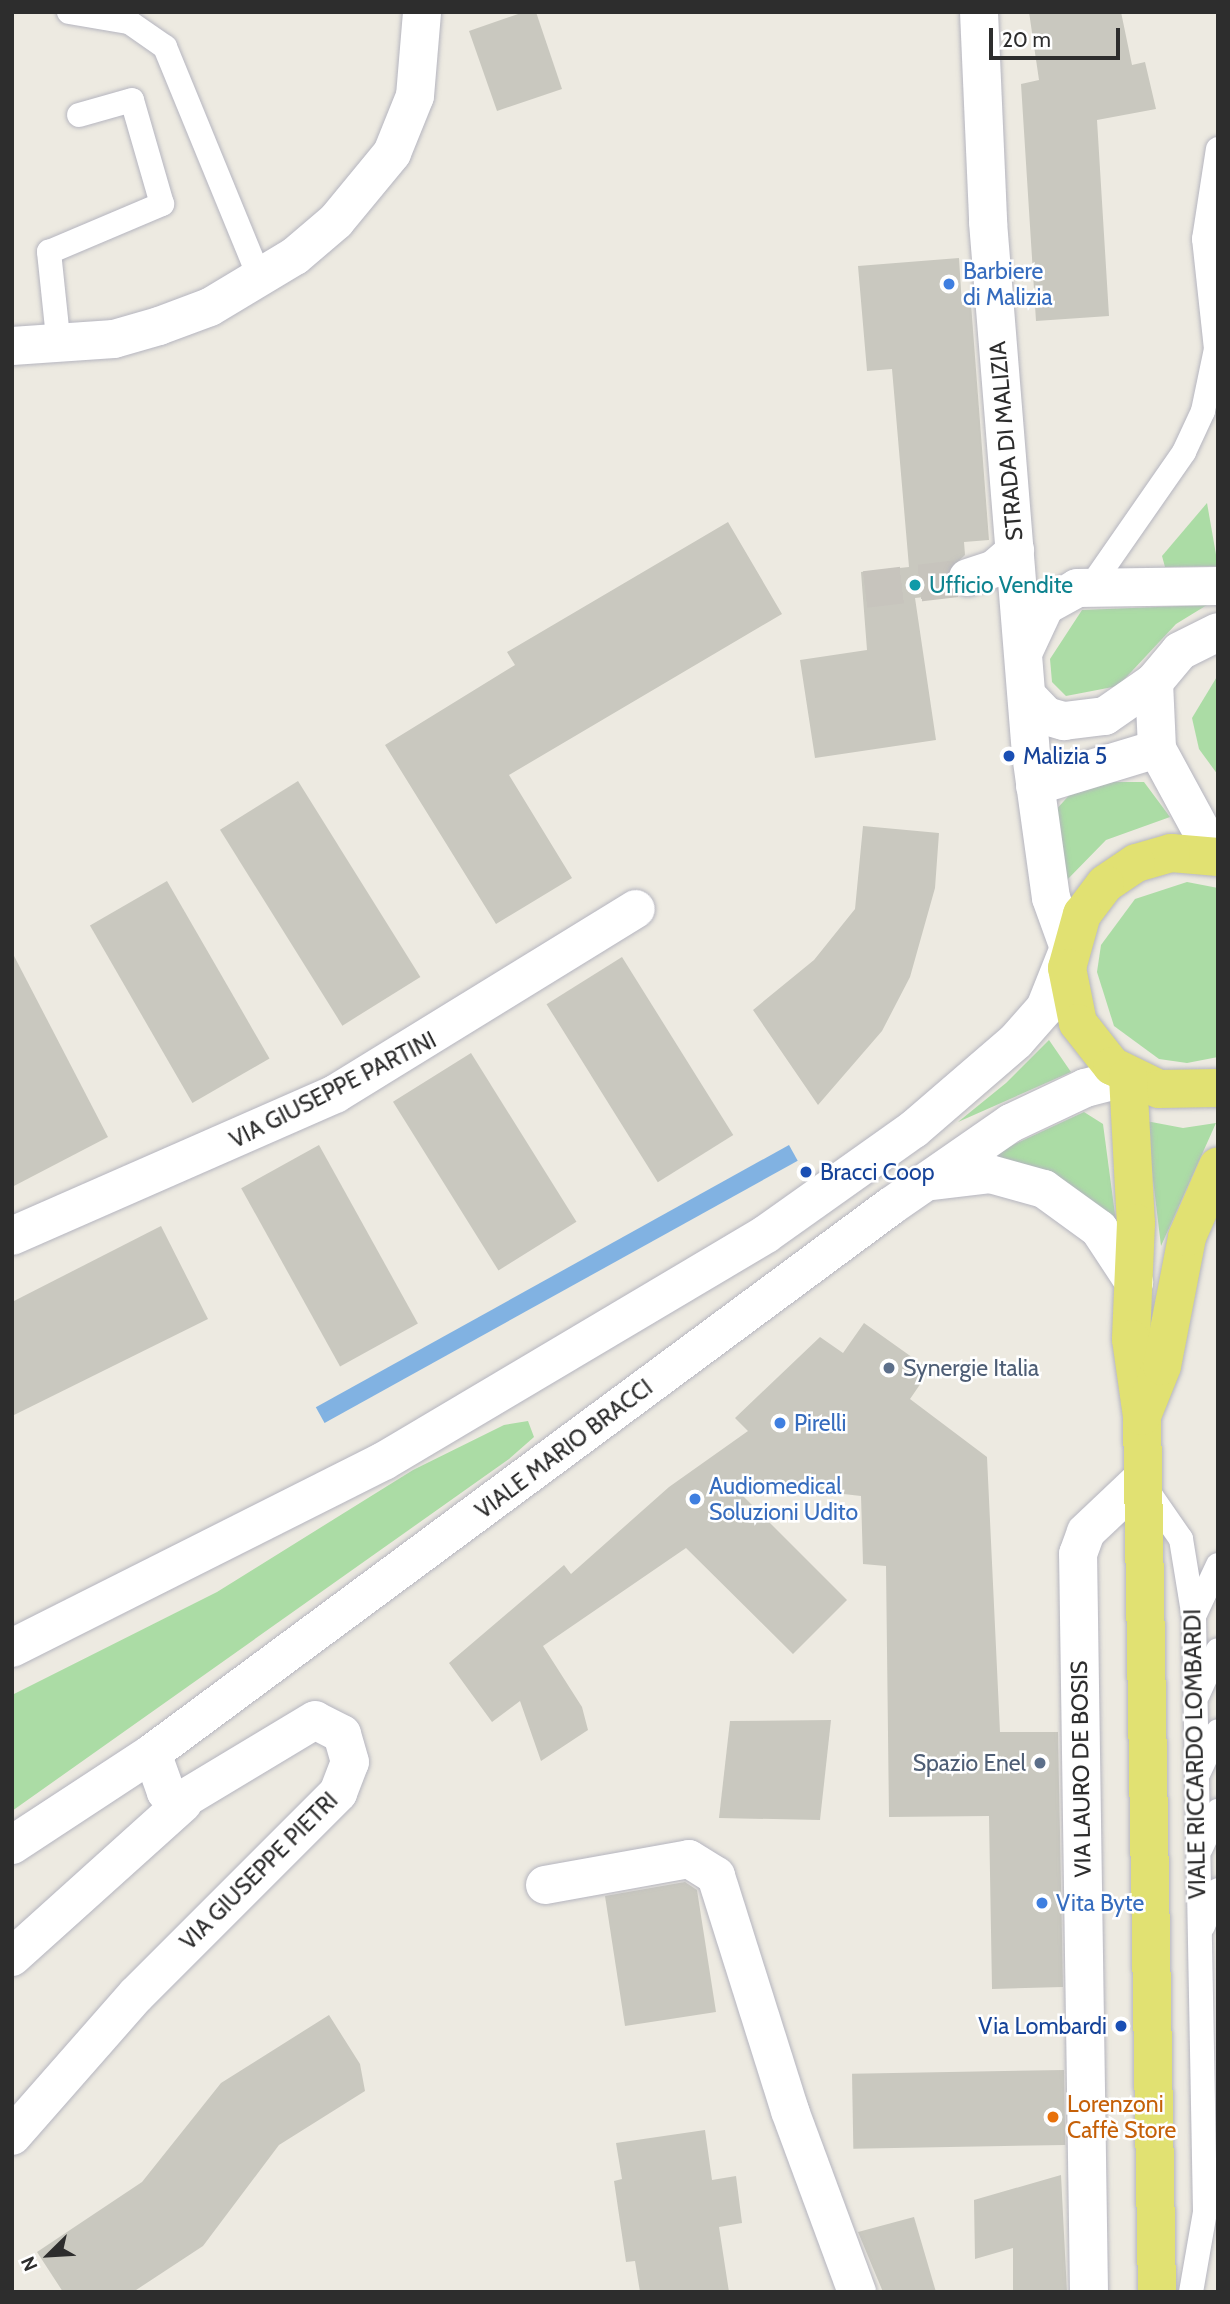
<!DOCTYPE html>
<meta charset="utf-8">
<style>
body{margin:0}
#map{position:relative;width:1230px;height:2304px;overflow:hidden;background:#edeae1;font-family:Cabin,sans-serif}
div>[style]{position:absolute}
.green>*{inset:0;background:#abdca5}
.water>*{inset:0;background:#81b2e2;transform-origin:0 0}
.building>*{inset:0;background:#c9c8bf;transform-origin:0 0}
.pedestrian-tunnel>*{height:37px;margin-top:-18.5px;transform-origin:0;background:repeating-linear-gradient(90deg,#c7c4bd 0 37px,transparent 0 55px)}
.roads{filter:drop-shadow(0 0 2px #b5b5bf) drop-shadow(0 0 2px #b5b5bf)}
.service>*{height:24px;margin:-12px;padding:0 12px;transform-origin:12px;border-radius:12px;background:#fff}
.pedestrian>*{height:37px;margin:-18.5px;padding:0 18.5px;transform-origin:18.5px;border-radius:18.5px;background:#fff}
.minor>*{height:38px;margin:-19px;padding:0 19px;transform-origin:19px;border-radius:19px;background:#fff}
.secondary>*{height:38px;margin:-19px;padding:0 19px;transform-origin:19px;border-radius:19px;background:#fff}
.primary>*{height:38px;margin:-19px;padding:0 19px;transform-origin:19px;border-radius:19px;background:#e1e172}
.dots>*{width:19px;height:19px;translate:-50% -50%;box-sizing:border-box;border:4px solid #fff;border-radius:50%}
span{translate:-50% -50%;white-space:nowrap;text-align:center;line-height:1.15;-webkit-text-stroke:5px #fff;paint-order:stroke}
.shop-label{font-size:23px;color:#366cbe}
.left{translate:0 -50%;text-align:left}
.street-label{font-size:23px;color:#2d2d2d}
.culture-label{font-size:23px;color:#0d838f}
.transit-label{font-size:23px;color:#164399}
.right{translate:-100% -50%;text-align:right}
.service-label{font-size:23px;color:#4e5e75}
.food-label{font-size:23px;color:#c56008}
.frame{position:absolute;inset:0;border:14px solid #2d2d2d;pointer-events:none}
.north{position:absolute;left:14px;top:2220px;width:70px;height:70px;-webkit-text-stroke:5px #fff;paint-order:stroke;rotate:246deg;font-size:19px;font-weight:700;line-height:28px;text-align:center;color:#2d2d2d}
.north::after{content:'';display:block;margin:auto;width:24px;height:32px;background:#2d2d2d;clip-path:polygon(50% 0,100% 100%,50% 72%,0 100%)}
.scale{position:absolute;left:989px;top:28px;width:131px;height:32px;box-sizing:border-box;border:4px solid #2d2d2d;border-top:0;padding-left:9px;font-size:21px;line-height:24px;white-space:nowrap;color:#2d2d2d;-webkit-text-stroke:5px #fff;paint-order:stroke}
</style>
<div id="map">
<div class="green">
<i style="clip-path:polygon(1207px 503px,1218px 566px,1165px 567px,1162px 556px)"></i>
<i style="clip-path:polygon(1207px 605px,1176px 624px,1118px 686px,1066px 696px,1052px 682px,1050px 659px,1082px 610px)"></i>
<i style="clip-path:polygon(1218px 675px,1218px 775px,1199px 749px,1192px 718px)"></i>
<i style="clip-path:polygon(1113px 782px,1144px 782px,1170px 817px,1106px 840px,1064px 883px,1054px 812px,1073px 791px)"></i>
<i style="clip-path:polygon(1187px 882px,1218px 888px,1218px 1057px,1187px 1063px,1159px 1059px,1114px 1026px,1097px 972px,1101px 945px,1135px 899px)"></i>
<i style="clip-path:polygon(1049px 1040px,1071px 1072px,958px 1122px,1006px 1083px)"></i>
<i style="clip-path:polygon(1084px 1112px,1103px 1124px,1116px 1222px,1056px 1175px,989px 1156px)"></i>
<i style="clip-path:polygon(1146px 1121px,1183px 1128px,1216px 1123px,1161px 1246px)"></i>
<i style="clip-path:polygon(528px 1421px,534px 1437px,509px 1459px,12px 1811px,12px 1695px,217px 1592px,413px 1470px,504px 1425px)"></i>
</div>
<div class="water">
<i style="left:789px;top:1145px;width:18px;height:541px;rotate:61deg"></i>
</div>
<div class="building">
<i style="clip-path:polygon(524px 12px,536px 12px,562px 89px,497px 111px,469px 31px)"></i>
<i style="clip-path:polygon(1029px 12px,1121px 12px,1132px 65px,1145px 62px,1156px 109px,1097px 120px,1109px 316px,1036px 321px,1021px 84px,1039px 80px)"></i>
<i style="clip-path:polygon(959px 258px,962px 305px,971px 304px,989px 540px,964px 542px,965px 555px,946px 573px,954px 594px,915px 598px,936px 740px,815px 758px,800px 660px,867px 650px,861px 572px,909px 567px,892px 369px,867px 371px,858px 266px)"></i>
<i style="clip-path:polygon(728px 522px,782px 614px,509px 775px,572px 878px,496px 924px,385px 745px,515px 665px,507px 652px)"></i>
<i style="left:298px;top:781px;width:231px;height:92px;rotate:58deg"></i>
<i style="clip-path:polygon(863px 826px,939px 833px,935px 888px,910px 977px,882px 1031px,818px 1105px,753px 1010px,814px 960px,855px 909px)"></i>
<i style="left:167px;top:881px;width:205px;height:89px;rotate:60deg"></i>
<i style="clip-path:polygon(12px 952px,108px 1137px,12px 1187px)"></i>
<i style="left:622px;top:957px;width:210px;height:89px;rotate:58deg"></i>
<i style="left:471px;top:1053px;width:199px;height:92px;rotate:58deg"></i>
<i style="left:319px;top:1145px;width:204px;height:89px;rotate:61deg"></i>
<i style="clip-path:polygon(161px 1226px,208px 1319px,12px 1416px,12px 1302px)"></i>
<i style="clip-path:polygon(864px 1323px,930px 1370px,910px 1399px,987px 1457px,1000px 1732px,1058px 1732px,1063px 1987px,992px 1989px,989px 1816px,889px 1817px,886px 1566px,863px 1564px,861px 1496px,728px 1481px,847px 1600px,793px 1654px,686px 1548px,543px 1646px,582px 1707px,588px 1730px,541px 1761px,520px 1701px,492px 1722px,449px 1663px,564px 1565px,571px 1574px,669px 1487px,748px 1431px,735px 1418px,820px 1337px,843px 1353px)"></i>
<i style="clip-path:polygon(831px 1720px,820px 1820px,719px 1818px,730px 1721px)"></i>
<i style="clip-path:polygon(685px 1882px,697px 1890px,716px 2012px,625px 2026px,605px 1896px)"></i>
<i style="clip-path:polygon(329px 2015px,360px 2064px,365px 2091px,279px 2145px,203px 2246px,133px 2292px,63px 2292px,37px 2252px,142px 2182px,221px 2083px)"></i>
<i style="left:1064px;top:2070px;width:75px;height:212px;rotate:89deg"></i>
<i style="clip-path:polygon(705px 2130px,712px 2180px,736px 2176px,742px 2223px,719px 2227px,729px 2292px,640px 2292px,635px 2261px,626px 2262px,614px 2181px,622px 2179px,616px 2143px)"></i>
<i style="clip-path:polygon(1061px 2175px,1067px 2292px,1013px 2292px,1013px 2248px,975px 2259px,974px 2200px)"></i>
<i style="clip-path:polygon(914px 2217px,936px 2292px,883px 2292px,858px 2232px)"></i>
</div>
<div class="pedestrian-tunnel">
<i style="left:865px;top:589px;width:103px;rotate:-6.7deg"></i>
</div>
<div class="roads">
<div class="service">
<i style="left:69px;top:12px;width:61px;rotate:9.5deg"></i>
<i style="left:129px;top:22px;width:44px;rotate:34.8deg"></i>
<i style="left:165px;top:47px;width:253px;rotate:67.7deg"></i>
<i style="left:59px;top:347px;width:96px;rotate:-96deg"></i>
<i style="left:49px;top:252px;width:123px;rotate:-23deg"></i>
<i style="left:162px;top:204px;width:108px;rotate:-106.1deg"></i>
<i style="left:132px;top:100px;width:55px;rotate:164.2deg"></i>
<i style="left:1091px;top:586px;width:163px;rotate:-55.2deg"></i>
<i style="left:1184px;top:452px;width:45px;rotate:-65.1deg"></i>
<i style="left:1203px;top:411px;width:63px;rotate:-78.2deg"></i>
<i style="left:1216px;top:349px;width:111px;rotate:-96.2deg"></i>
<i style="left:1204px;top:239px;width:91px;rotate:-81.2deg"></i>
<i style="left:1143px;top:1484px;width:67px;rotate:55.4deg"></i>
<i style="left:1181px;top:1539px;width:80px;rotate:80.7deg"></i>
<i style="left:1194px;top:1618px;width:594px;rotate:88.94deg"></i>
<i style="left:1205px;top:2212px;width:81px;rotate:99.9deg"></i>
<i style="left:1195px;top:1614px;width:54px;rotate:-64.9deg"></i>
<i style="left:1198px;top:1694px;width:48px;rotate:-65.6deg"></i>
<i style="left:1199px;top:1772px;width:45px;rotate:-65.1deg"></i>
<i style="left:1201px;top:1848px;width:41px;rotate:-65.3deg"></i>
<i style="left:1203px;top:1926px;width:39px;rotate:-67deg"></i>
</div>
<div class="pedestrian">
<i style="left:967px;top:577px;width:28px;rotate:-18deg"></i>
<i style="left:994px;top:568px;width:28px;rotate:-41deg"></i>
</div>
<div class="minor">
<i style="left:979px;top:12px;width:210px;rotate:87.5deg"></i>
<i style="left:988px;top:222px;width:534px;rotate:85.38deg"></i>
<i style="left:1031px;top:754px;width:145px;rotate:82.1deg"></i>
<i style="left:1051px;top:898px;width:53px;rotate:70.2deg"></i>
<i style="left:12px;top:346px;width:102px;rotate:-3.9deg"></i>
<i style="left:114px;top:339px;width:47px;rotate:-16.1deg"></i>
<i style="left:159px;top:326px;width:54px;rotate:-20.4deg"></i>
<i style="left:210px;top:307px;width:99px;rotate:-31deg"></i>
<i style="left:295px;top:256px;width:54px;rotate:-40.5deg"></i>
<i style="left:336px;top:221px;width:88px;rotate:-50.5deg"></i>
<i style="left:392px;top:153px;width:61px;rotate:-68deg"></i>
<i style="left:415px;top:96px;width:84px;rotate:-85.2deg"></i>
<i style="left:1024px;top:651px;width:50px;rotate:-65deg"></i>
<i style="left:1045px;top:606px;width:37px;rotate:-29deg"></i>
<i style="left:1077px;top:588px;width:141px;rotate:-0.8deg"></i>
<i style="left:1154px;top:682px;width:67px;rotate:87.4deg"></i>
<i style="left:1157px;top:749px;width:122px;rotate:61.5deg"></i>
<i style="left:1027px;top:696px;width:28px;rotate:46deg"></i>
<i style="left:1046px;top:716px;width:19px;rotate:16deg"></i>
<i style="left:1064px;top:721px;width:41px;rotate:-7deg"></i>
<i style="left:1105px;top:716px;width:60px;rotate:-34.8deg"></i>
<i style="left:1154px;top:682px;width:40px;rotate:-50deg"></i>
<i style="left:1180px;top:651px;width:42px;rotate:-26.6deg"></i>
<i style="left:1035px;top:786px;width:127px;rotate:-16.9deg"></i>
<i style="left:12px;top:1236px;width:353px;rotate:-23.7deg"></i>
<i style="left:335px;top:1094px;width:353px;rotate:-31.6deg"></i>
<i style="left:545px;top:1885px;width:146px;rotate:-10.2deg"></i>
<i style="left:689px;top:1859px;width:32px;rotate:32deg"></i>
<i style="left:716px;top:1876px;width:246px;rotate:72.5deg"></i>
<i style="left:790px;top:2111px;width:193px;rotate:69.7deg"></i>
<i style="left:12px;top:1957px;width:230px;rotate:-42deg"></i>
<i style="left:12px;top:2136px;width:188px;rotate:-48.7deg"></i>
<i style="left:136px;top:1995px;width:286px;rotate:-45deg"></i>
<i style="left:338px;top:1793px;width:33px;rotate:-69deg"></i>
<i style="left:350px;top:1762px;width:29px;rotate:-106deg"></i>
<i style="left:342px;top:1734px;width:30px;rotate:-153deg"></i>
<i style="left:315px;top:1720px;width:161px;rotate:149deg"></i>
<i style="left:177px;top:1803px;width:16px;rotate:-135deg"></i>
<i style="left:166px;top:1792px;width:41px;rotate:-109.7deg"></i>
<i style="left:1089px;top:2292px;width:738px;rotate:-90.85deg"></i>
<i style="left:1078px;top:1554px;width:23px;rotate:-70deg"></i>
<i style="left:1086px;top:1532px;width:74px;rotate:-43.4deg"></i>
</div>
<div class="secondary">
<i style="left:933px;top:1181px;width:57px;rotate:-7deg"></i>
<i style="left:990px;top:1174px;width:56px;rotate:15.5deg"></i>
<i style="left:1044px;top:1189px;width:68px;rotate:36deg"></i>
<i style="left:1099px;top:1229px;width:64px;rotate:56.6deg"></i>
<i style="left:12px;top:1648px;width:416px;rotate:-26.7deg"></i>
<i style="left:384px;top:1461px;width:444px;rotate:-30.7deg"></i>
<i style="left:766px;top:1234px;width:181px;rotate:-35.4deg"></i>
<i style="left:914px;top:1129px;width:135px;rotate:-40.8deg"></i>
<i style="left:1016px;top:1041px;width:44px;rotate:-48.7deg"></i>
<i style="left:1045px;top:1008px;width:65px;rotate:-68.2deg"></i>
<i style="left:12px;top:1845px;width:168px;rotate:-33.3deg"></i>
<i style="left:152px;top:1753px;width:919px;rotate:-36.51deg"></i>
<i style="left:891px;top:1206px;width:146px;rotate:-34.7deg"></i>
<i style="left:1011px;top:1123px;width:82px;rotate:-25.3deg"></i>
<i style="left:1085px;top:1088px;width:44px;rotate:-14.3deg"></i>
</div>
<div class="primary">
<i style="left:1218px;top:857px;width:47px;rotate:-175.1deg"></i>
<i style="left:1171px;top:853px;width:36px;rotate:164deg"></i>
<i style="left:1136px;top:863px;width:37px;rotate:146deg"></i>
<i style="left:1105px;top:884px;width:38px;rotate:127deg"></i>
<i style="left:1082px;top:914px;width:56px;rotate:105.5deg"></i>
<i style="left:1067px;top:968px;width:56px;rotate:78.7deg"></i>
<i style="left:1078px;top:1023px;width:55px;rotate:51.7deg"></i>
<i style="left:1112px;top:1066px;width:52px;rotate:26.1deg"></i>
<i style="left:1159px;top:1089px;width:59px;rotate:-1deg"></i>
<i style="left:1128px;top:1077px;width:146px;rotate:86.9deg"></i>
<i style="left:1136px;top:1223px;width:116px;rotate:92.5deg"></i>
<i style="left:1131px;top:1339px;width:78px;rotate:81.9deg"></i>
<i style="left:1142px;top:1416px;width:876px;rotate:89.02deg"></i>
<i style="left:1142px;top:1416px;width:54px;rotate:-68.2deg"></i>
<i style="left:1162px;top:1366px;width:131px;rotate:-79deg"></i>
<i style="left:1187px;top:1237px;width:77px;rotate:-66.4deg"></i>
</div>
</div>
<div class="dots">
<i style="left:949px;top:284px;background:#3f7fe0"></i>
<i style="left:915px;top:585px;background:#0f9aa8"></i>
<i style="left:1009px;top:756px;background:#1a4fb4"></i>
<i style="left:806px;top:1172px;background:#1a4fb4"></i>
<i style="left:889px;top:1368px;background:#5c6f8a"></i>
<i style="left:780px;top:1423px;background:#3f7fe0"></i>
<i style="left:695px;top:1499px;background:#3f7fe0"></i>
<i style="left:1040px;top:1763px;background:#5c6f8a"></i>
<i style="left:1042px;top:1903px;background:#3f7fe0"></i>
<i style="left:1121px;top:2026px;background:#1a4fb4"></i>
<i style="left:1053px;top:2117px;background:#e8710a"></i>
</div>
<div class="shop-label">
<span class="left" style="left:963px;top:284px">Barbiere<br>di Malizia</span>
<span class="left" style="left:794px;top:1423px">Pirelli</span>
<span class="left" style="left:709px;top:1499px">Audiomedical<br>Soluzioni Udito</span>
<span class="left" style="left:1056px;top:1903px">Vita Byte</span>
</div>
<div class="street-label">
<span style="left:1006px;top:441px;rotate:-95deg">STRADA DI MALIZIA</span>
<span style="left:333px;top:1090px;rotate:-27deg">VIA GIUSEPPE PARTINI</span>
<span style="left:564px;top:1449px;rotate:-37deg">VIALE MARIO BRACCI</span>
<span style="left:1195px;top:1754px;rotate:-91deg">VIALE RICCARDO LOMBARDI</span>
<span style="left:1081px;top:1769px;rotate:-91deg">VIA LAURO DE BOSIS</span>
<span style="left:259px;top:1871px;rotate:-45deg">VIA GIUSEPPE PIETRI</span>
</div>
<div class="culture-label">
<span class="left" style="left:929px;top:585px">Ufficio Vendite</span>
</div>
<div class="transit-label">
<span class="left" style="left:1023px;top:756px">Malizia 5</span>
<span class="left" style="left:820px;top:1172px">Bracci Coop</span>
<span class="right" style="left:1107px;top:2026px">Via Lombardi</span>
</div>
<div class="service-label">
<span class="left" style="left:903px;top:1368px">Synergie Italia</span>
<span class="right" style="left:1026px;top:1763px">Spazio Enel</span>
</div>
<div class="food-label">
<span class="left" style="left:1067px;top:2117px">Lorenzoni<br>Caffè Store</span>
</div>
<div class="frame"></div>
<div class="north">N</div>
<div class="scale">20 m</div>
</div>
